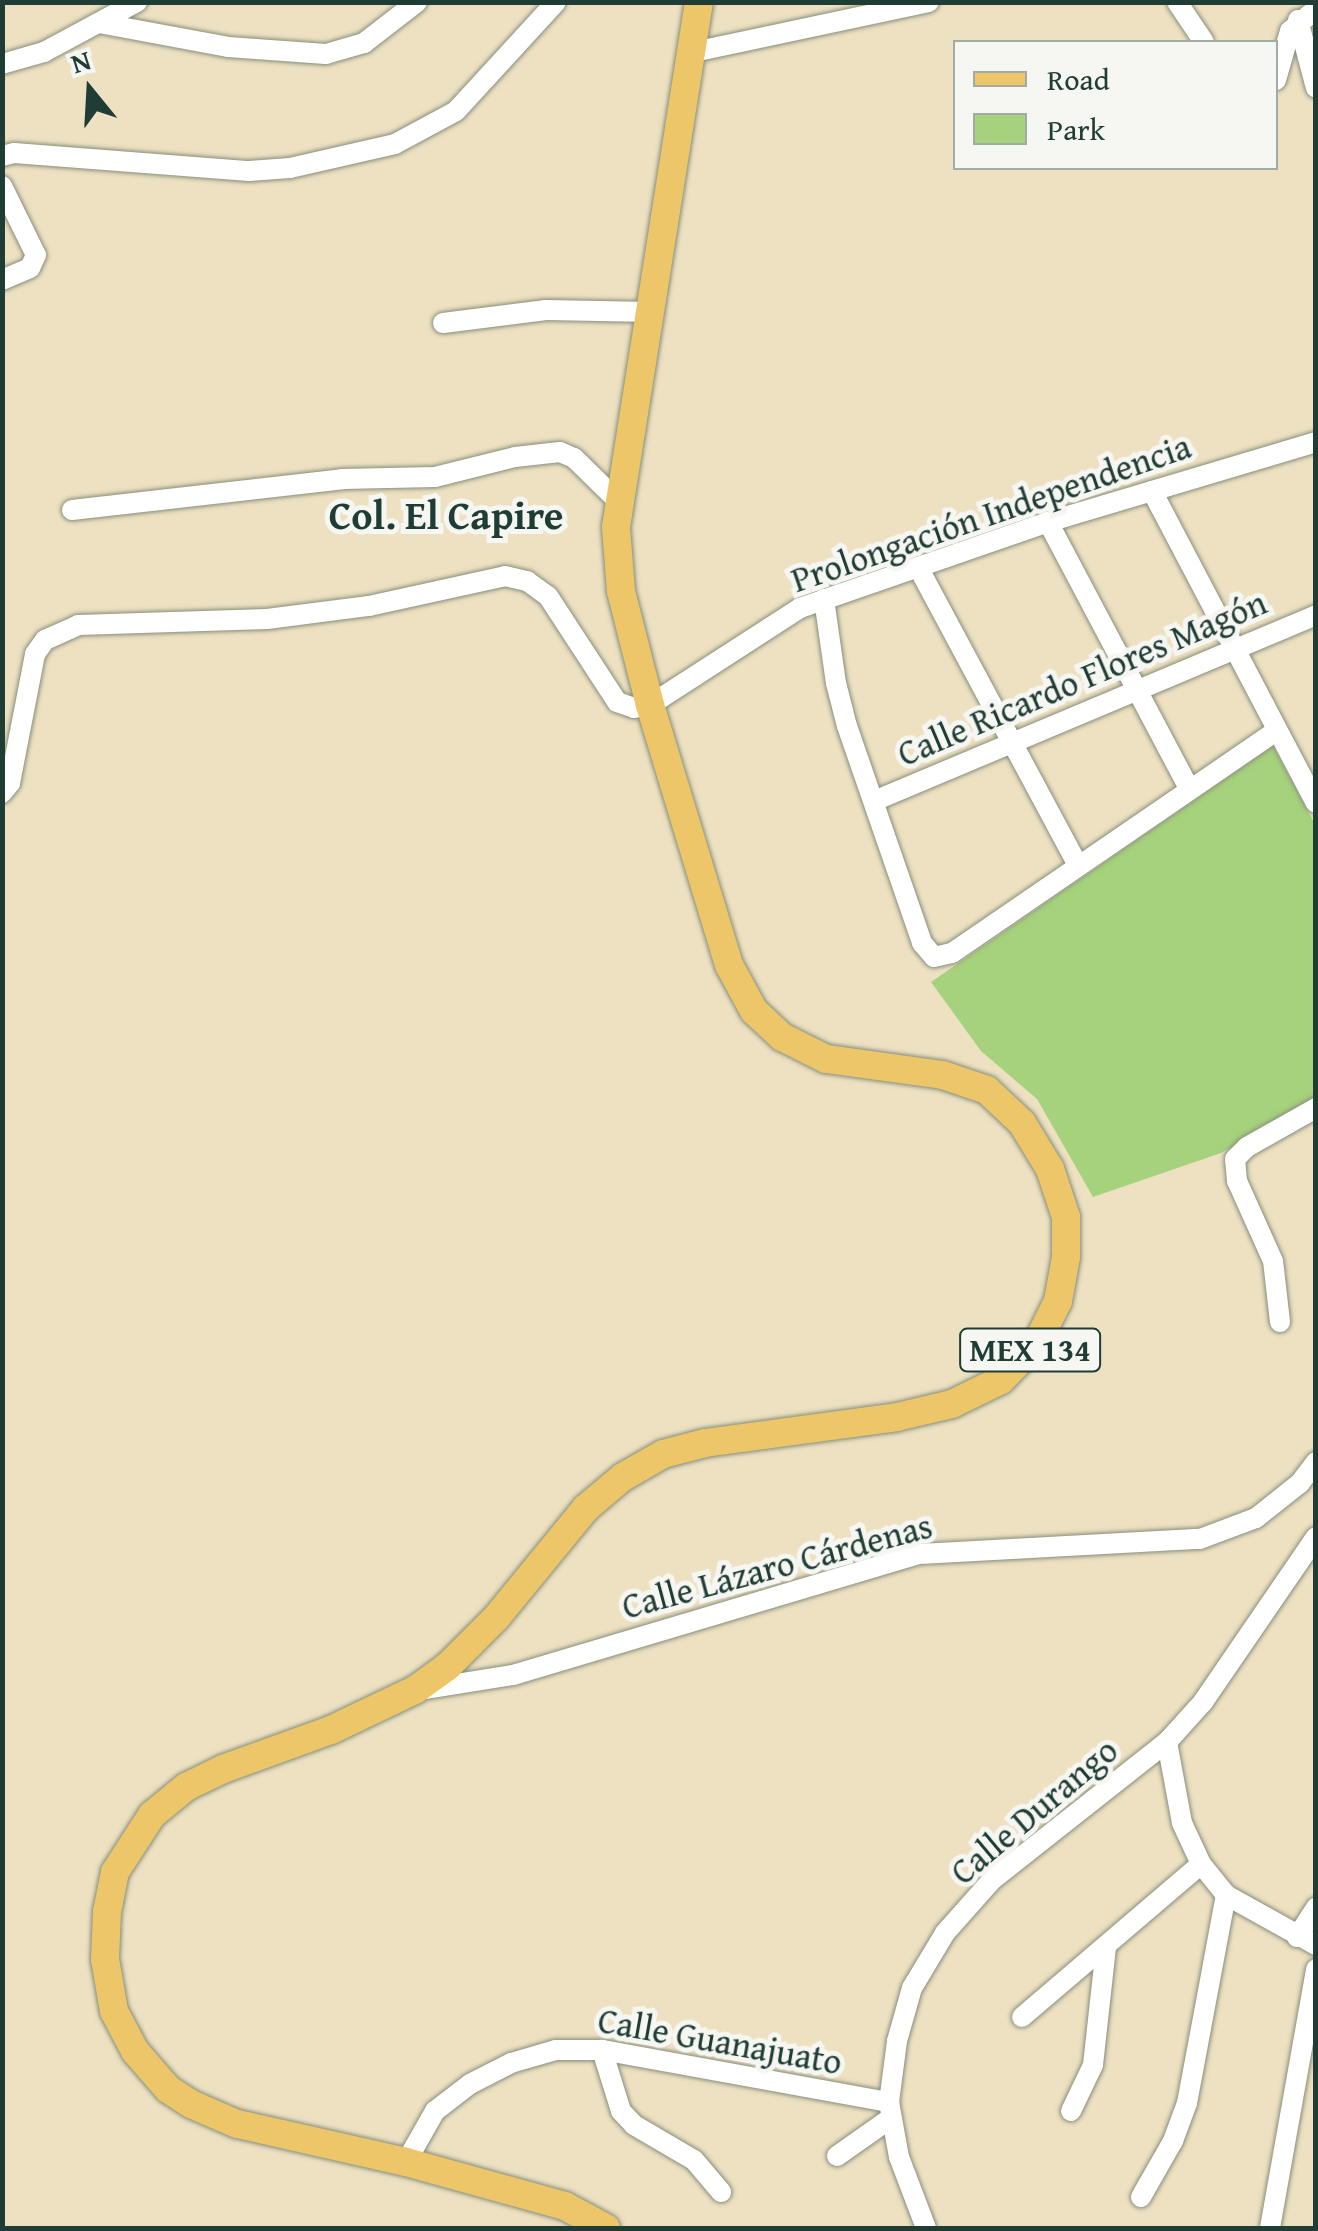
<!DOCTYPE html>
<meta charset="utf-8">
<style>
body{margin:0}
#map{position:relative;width:1318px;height:2231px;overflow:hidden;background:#eee1c2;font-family:"Gentium Book Plus",serif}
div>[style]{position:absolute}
.green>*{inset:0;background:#a6d17d}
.roads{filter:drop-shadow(0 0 2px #868f7b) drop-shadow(0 0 2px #868f7b)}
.minor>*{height:20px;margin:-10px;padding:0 10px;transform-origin:10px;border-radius:10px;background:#fff}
.major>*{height:28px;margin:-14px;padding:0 14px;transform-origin:14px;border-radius:14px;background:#ecc669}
span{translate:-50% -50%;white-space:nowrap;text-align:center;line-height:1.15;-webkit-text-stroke:10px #f6f6f2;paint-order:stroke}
.shield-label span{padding:2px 8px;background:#f6f6f2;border:2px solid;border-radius:8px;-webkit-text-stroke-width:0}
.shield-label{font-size:32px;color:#1f3d34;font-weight:700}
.street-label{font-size:35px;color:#1f3d34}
.quarter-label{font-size:40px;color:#1f3d34;font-weight:700}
.frame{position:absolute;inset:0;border:5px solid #1f3d34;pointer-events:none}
.legend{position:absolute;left:953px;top:40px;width:325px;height:130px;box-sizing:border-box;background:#f6f6f2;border:2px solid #a0aca6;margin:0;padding:12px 18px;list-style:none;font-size:30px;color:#1f3d34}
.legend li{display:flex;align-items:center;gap:20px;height:50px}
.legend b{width:50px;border:2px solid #a0aca6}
.north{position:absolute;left:40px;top:40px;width:100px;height:100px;-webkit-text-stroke:8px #f6f6f2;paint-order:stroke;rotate:342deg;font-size:28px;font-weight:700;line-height:40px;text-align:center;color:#1f3d34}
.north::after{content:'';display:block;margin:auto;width:35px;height:45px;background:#1f3d34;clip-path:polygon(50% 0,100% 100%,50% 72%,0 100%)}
</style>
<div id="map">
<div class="green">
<i style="clip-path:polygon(1273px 746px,1315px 824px,1315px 1101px,1221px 1153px,1093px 1197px,1037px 1099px,981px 1051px,931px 982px)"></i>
</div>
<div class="roads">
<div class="minor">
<i style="left:1177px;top:2px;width:48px;rotate:56deg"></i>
<i style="left:1298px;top:20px;width:70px;rotate:75.2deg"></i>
<i style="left:99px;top:23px;width:131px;rotate:10.5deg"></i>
<i style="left:228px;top:47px;width:98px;rotate:4.1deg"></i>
<i style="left:326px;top:54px;width:40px;rotate:-16deg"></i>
<i style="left:364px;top:43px;width:67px;rotate:-37.7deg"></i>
<i style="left:694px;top:52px;width:240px;rotate:-12deg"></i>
<i style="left:2px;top:64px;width:44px;rotate:-15.9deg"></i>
<i style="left:44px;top:52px;width:106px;rotate:-28.3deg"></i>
<i style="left:1276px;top:80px;width:51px;rotate:-74.1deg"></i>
<i style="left:1290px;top:31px;width:34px;rotate:-40deg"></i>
<i style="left:2px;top:156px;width:12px;rotate:-14deg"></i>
<i style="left:14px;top:153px;width:236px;rotate:4.4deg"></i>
<i style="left:249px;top:171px;width:41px;rotate:-4.2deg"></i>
<i style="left:290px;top:168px;width:108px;rotate:-12.9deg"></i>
<i style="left:395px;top:144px;width:69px;rotate:-28.4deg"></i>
<i style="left:456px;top:111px;width:148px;rotate:-47.5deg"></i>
<i style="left:2px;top:186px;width:77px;rotate:63.8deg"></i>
<i style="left:36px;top:255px;width:14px;rotate:115deg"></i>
<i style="left:30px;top:268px;width:30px;rotate:157deg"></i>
<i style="left:443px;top:323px;width:104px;rotate:-7.2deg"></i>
<i style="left:546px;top:310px;width:106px;rotate:1.1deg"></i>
<i style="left:1152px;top:491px;width:352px;rotate:62.3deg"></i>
<i style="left:72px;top:510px;width:272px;rotate:-6.5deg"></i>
<i style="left:342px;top:479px;width:93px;rotate:-1.2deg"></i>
<i style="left:435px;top:477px;width:82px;rotate:-14deg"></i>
<i style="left:515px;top:457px;width:45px;rotate:-6.3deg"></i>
<i style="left:560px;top:452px;width:15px;rotate:23deg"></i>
<i style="left:574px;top:458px;width:66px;rotate:44.4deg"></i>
<i style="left:1048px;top:522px;width:303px;rotate:62.1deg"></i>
<i style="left:918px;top:567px;width:338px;rotate:61.8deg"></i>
<i style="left:824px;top:599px;width:85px;rotate:81.9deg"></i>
<i style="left:836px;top:683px;width:44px;rotate:75.7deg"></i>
<i style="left:847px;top:726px;width:230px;rotate:70.9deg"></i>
<i style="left:922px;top:943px;width:18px;rotate:49deg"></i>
<i style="left:934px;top:957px;width:18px;rotate:-13deg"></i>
<i style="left:952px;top:953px;width:391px;rotate:-34.4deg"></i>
<i style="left:2px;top:793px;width:13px;rotate:-51deg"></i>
<i style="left:10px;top:783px;width:131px;rotate:-79deg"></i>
<i style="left:35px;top:654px;width:17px;rotate:-54deg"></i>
<i style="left:45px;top:640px;width:36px;rotate:-24deg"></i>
<i style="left:78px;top:625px;width:189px;rotate:-1.8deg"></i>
<i style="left:267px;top:619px;width:103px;rotate:-7.3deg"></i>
<i style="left:369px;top:606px;width:139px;rotate:-12.4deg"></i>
<i style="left:505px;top:576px;width:23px;rotate:13deg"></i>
<i style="left:527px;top:581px;width:26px;rotate:36deg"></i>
<i style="left:548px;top:596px;width:126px;rotate:56.9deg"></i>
<i style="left:617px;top:702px;width:18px;rotate:19deg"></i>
<i style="left:634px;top:708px;width:16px;rotate:-11deg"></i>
<i style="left:650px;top:705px;width:179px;rotate:-32.9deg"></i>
<i style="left:800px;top:608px;width:262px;rotate:-19.1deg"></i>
<i style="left:1048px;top:522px;width:280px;rotate:-16.6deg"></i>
<i style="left:874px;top:801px;width:480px;rotate:-22.8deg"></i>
<i style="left:1280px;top:1322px;width:61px;rotate:-96.5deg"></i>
<i style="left:1273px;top:1261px;width:88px;rotate:-114.2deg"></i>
<i style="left:1237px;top:1181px;width:22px;rotate:-95deg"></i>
<i style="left:1235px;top:1159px;width:17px;rotate:-45deg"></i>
<i style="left:1247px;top:1147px;width:79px;rotate:-29.5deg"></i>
<i style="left:419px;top:1690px;width:95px;rotate:-9.1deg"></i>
<i style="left:513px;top:1675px;width:425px;rotate:-16.6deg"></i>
<i style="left:920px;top:1554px;width:280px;rotate:-3.1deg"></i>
<i style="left:1200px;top:1539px;width:60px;rotate:-20.6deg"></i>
<i style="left:1256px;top:1518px;width:56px;rotate:-38.5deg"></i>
<i style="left:1300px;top:1483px;width:26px;rotate:-53deg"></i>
<i style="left:1167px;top:1742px;width:82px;rotate:79.5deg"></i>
<i style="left:1182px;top:1823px;width:45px;rotate:65.1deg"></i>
<i style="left:1201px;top:1864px;width:40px;rotate:51deg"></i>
<i style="left:1226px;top:1895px;width:103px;rotate:29.1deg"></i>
<i style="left:1297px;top:1937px;width:35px;rotate:-57deg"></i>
<i style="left:1022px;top:2017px;width:235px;rotate:-40.5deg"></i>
<i style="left:602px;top:2050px;width:64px;rotate:72.7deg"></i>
<i style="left:621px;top:2111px;width:19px;rotate:47deg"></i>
<i style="left:634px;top:2125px;width:69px;rotate:30.3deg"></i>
<i style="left:694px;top:2160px;width:42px;rotate:49.8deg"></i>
<i style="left:1071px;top:2111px;width:51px;rotate:-64.4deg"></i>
<i style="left:1093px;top:2065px;width:118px;rotate:-83.7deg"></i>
<i style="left:837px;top:2156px;width:66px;rotate:-35.1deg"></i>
<i style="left:406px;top:2162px;width:59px;rotate:-60.4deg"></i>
<i style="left:435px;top:2111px;width:44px;rotate:-37.6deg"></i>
<i style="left:470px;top:2084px;width:46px;rotate:-27.1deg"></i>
<i style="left:511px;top:2063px;width:47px;rotate:-16.1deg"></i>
<i style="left:556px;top:2050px;width:46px"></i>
<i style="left:602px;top:2050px;width:292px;rotate:10.3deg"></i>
<i style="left:1141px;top:2197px;width:64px;rotate:-60.3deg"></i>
<i style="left:1173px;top:2141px;width:40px;rotate:-69.8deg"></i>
<i style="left:1187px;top:2103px;width:212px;rotate:-79.4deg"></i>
<i style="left:926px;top:2228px;width:76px;rotate:-110.8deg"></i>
<i style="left:899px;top:2157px;width:56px;rotate:-100.3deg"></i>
<i style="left:889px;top:2102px;width:62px;rotate:-82.5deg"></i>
<i style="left:897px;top:2041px;width:55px;rotate:-74.2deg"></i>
<i style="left:912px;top:1988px;width:64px;rotate:-59deg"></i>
<i style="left:945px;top:1933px;width:71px;rotate:-48.4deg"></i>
<i style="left:992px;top:1880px;width:223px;rotate:-38.3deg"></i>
<i style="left:1167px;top:1742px;width:54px;rotate:-48deg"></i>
<i style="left:1203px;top:1702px;width:200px;rotate:-55.6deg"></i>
<i style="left:1270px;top:2228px;width:263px;rotate:-79.9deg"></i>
</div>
<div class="major">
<i style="left:606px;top:2228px;width:47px;rotate:-151.8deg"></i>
<i style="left:565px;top:2206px;width:165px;rotate:-164.5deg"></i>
<i style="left:406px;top:2162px;width:173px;rotate:-167.3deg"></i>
<i style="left:237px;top:2124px;width:50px;rotate:-156.5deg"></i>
<i style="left:191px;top:2104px;width:27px;rotate:-147deg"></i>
<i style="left:168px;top:2089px;width:50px;rotate:-131deg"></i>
<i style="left:135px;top:2051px;width:45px;rotate:-117.7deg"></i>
<i style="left:114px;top:2011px;width:53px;rotate:-99.8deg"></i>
<i style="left:105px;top:1959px;width:47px;rotate:-87.6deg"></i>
<i style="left:107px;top:1912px;width:41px;rotate:-78.7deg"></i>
<i style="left:115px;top:1872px;width:68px;rotate:-57deg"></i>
<i style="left:152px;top:1815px;width:44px;rotate:-39.5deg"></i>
<i style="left:186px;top:1787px;width:41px;rotate:-25.9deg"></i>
<i style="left:223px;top:1769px;width:115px;rotate:-19.9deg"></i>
<i style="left:331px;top:1730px;width:93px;rotate:-25.5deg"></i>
<i style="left:415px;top:1690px;width:39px;rotate:-36deg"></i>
<i style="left:447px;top:1667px;width:69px;rotate:-45deg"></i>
<i style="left:496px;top:1618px;width:142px;rotate:-50.7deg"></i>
<i style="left:586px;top:1508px;width:48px;rotate:-40deg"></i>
<i style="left:623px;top:1477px;width:46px;rotate:-29.9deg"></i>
<i style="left:663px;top:1454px;width:43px;rotate:-14.7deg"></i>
<i style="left:705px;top:1443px;width:194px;rotate:-7.7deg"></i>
<i style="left:897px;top:1417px;width:57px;rotate:-13.3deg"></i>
<i style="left:952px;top:1404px;width:55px;rotate:-26.1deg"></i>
<i style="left:1001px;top:1380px;width:52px;rotate:-45.8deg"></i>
<i style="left:1037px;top:1343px;width:47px;rotate:-63.4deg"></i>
<i style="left:1058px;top:1301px;width:45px;rotate:-79.7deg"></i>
<i style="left:1066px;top:1257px;width:40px;rotate:-90deg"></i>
<i style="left:1066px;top:1217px;width:51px;rotate:-108.4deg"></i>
<i style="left:1050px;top:1169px;width:54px;rotate:-121.3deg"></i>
<i style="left:1022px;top:1123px;width:48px;rotate:-136.7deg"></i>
<i style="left:987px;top:1090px;width:46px;rotate:-161.2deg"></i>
<i style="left:943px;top:1075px;width:118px;rotate:-172.2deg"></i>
<i style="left:826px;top:1059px;width:49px;rotate:-153.4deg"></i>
<i style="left:782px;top:1037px;width:38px;rotate:-137deg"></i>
<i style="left:754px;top:1011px;width:52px;rotate:-118.5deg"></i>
<i style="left:729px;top:965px;width:272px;rotate:-106.9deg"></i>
<i style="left:650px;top:705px;width:118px;rotate:-104.3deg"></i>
<i style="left:621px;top:591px;width:64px;rotate:-94.5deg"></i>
<i style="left:616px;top:527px;width:532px;rotate:-81.02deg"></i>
</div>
</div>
<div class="shield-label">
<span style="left:1030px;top:1350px">MEX 134</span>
</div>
<div class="street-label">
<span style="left:991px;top:513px;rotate:-19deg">Prolongación Independencia</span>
<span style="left:1082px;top:678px;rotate:-23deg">Calle Ricardo Flores Magón</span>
<span style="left:777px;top:1566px;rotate:-15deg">Calle Lázaro Cárdenas</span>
<span style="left:1034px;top:1811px;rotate:-40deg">Calle Durango</span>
<span style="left:720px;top:2041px;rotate:10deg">Calle Guanajuato</span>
</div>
<div class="quarter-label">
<span style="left:446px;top:515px">Col. El Capire</span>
</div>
<div class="frame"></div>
<ul class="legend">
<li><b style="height:12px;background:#ecc669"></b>Road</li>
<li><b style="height:28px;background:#a6d17d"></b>Park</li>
</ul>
<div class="north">N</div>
</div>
